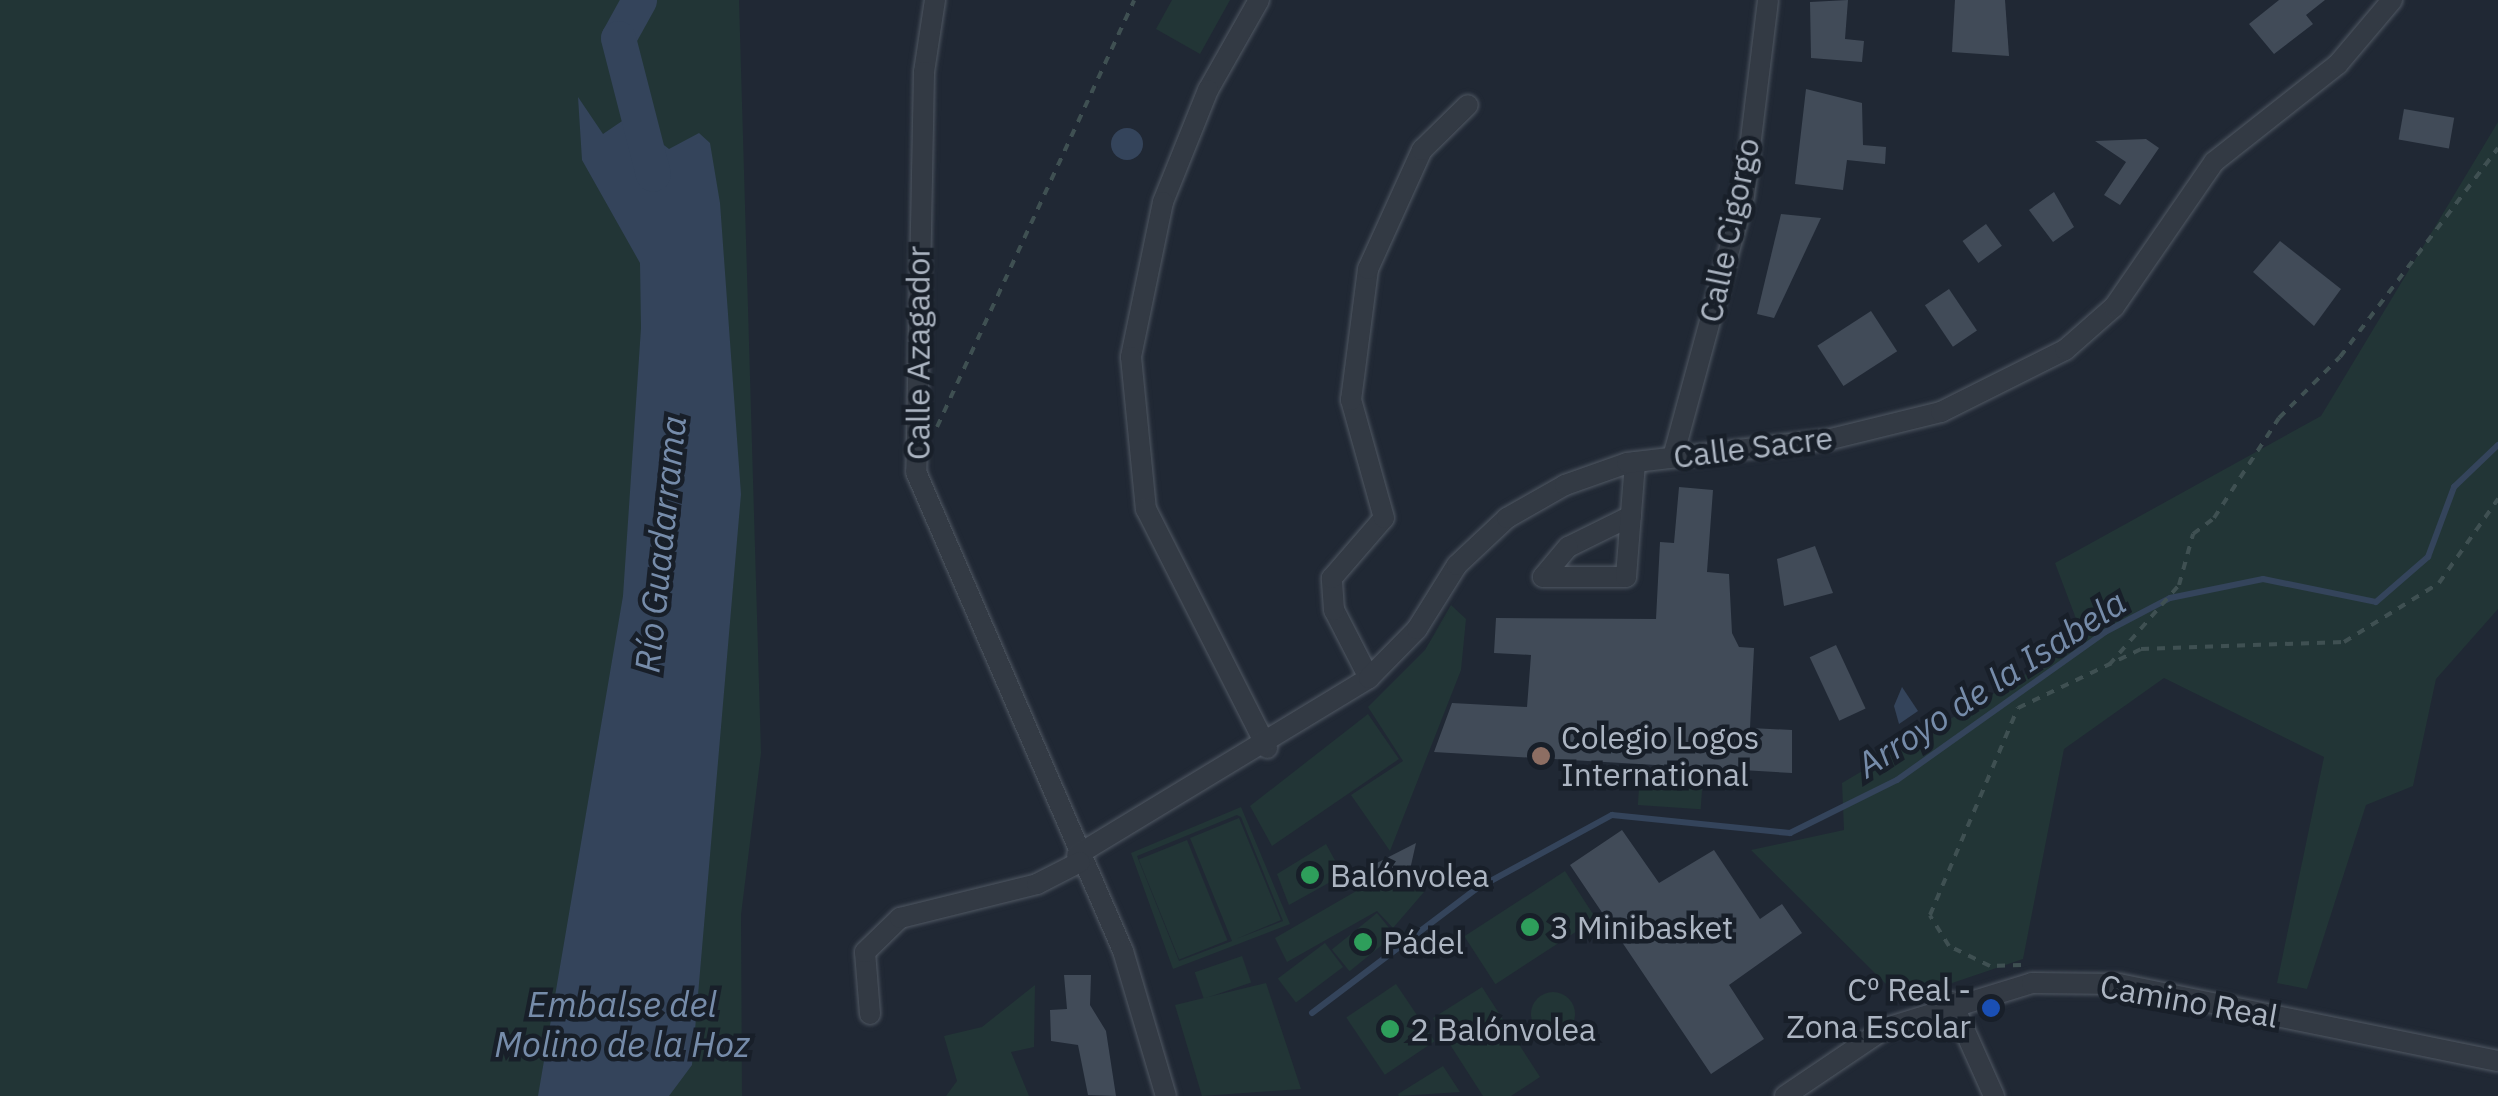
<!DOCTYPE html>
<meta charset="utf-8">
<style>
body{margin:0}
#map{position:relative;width:2498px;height:1096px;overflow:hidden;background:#202834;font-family:"IBM Plex Sans",sans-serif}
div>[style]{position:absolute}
.green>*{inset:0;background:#223536;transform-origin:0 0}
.round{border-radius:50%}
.water>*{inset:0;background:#34445b}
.stream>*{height:6px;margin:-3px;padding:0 3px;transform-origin:3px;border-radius:3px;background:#34445b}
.river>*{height:35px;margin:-17.5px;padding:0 17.5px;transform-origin:17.5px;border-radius:17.5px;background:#34445b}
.building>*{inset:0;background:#414b58;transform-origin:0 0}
.path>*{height:4px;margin-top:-2px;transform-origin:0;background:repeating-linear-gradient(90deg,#3f5052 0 8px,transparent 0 16px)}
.roads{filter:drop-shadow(0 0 2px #505863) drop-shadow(0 0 2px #505863)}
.minor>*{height:20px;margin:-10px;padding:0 10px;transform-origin:10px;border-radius:10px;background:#333a44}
.dots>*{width:28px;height:28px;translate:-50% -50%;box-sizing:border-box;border:5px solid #181f29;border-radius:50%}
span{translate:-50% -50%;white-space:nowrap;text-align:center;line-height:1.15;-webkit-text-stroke:9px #181f29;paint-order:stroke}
.street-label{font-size:32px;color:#acb5c2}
.poi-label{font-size:32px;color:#acb5c2}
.left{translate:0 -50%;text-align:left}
.right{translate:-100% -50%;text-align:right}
.water-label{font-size:35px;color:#768caa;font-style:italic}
</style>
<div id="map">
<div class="green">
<i style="clip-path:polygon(0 0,739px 0,761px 753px,741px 915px,742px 1096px,0 1096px)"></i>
<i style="clip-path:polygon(1172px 0,1230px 0,1200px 54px,1156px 29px)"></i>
<i style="clip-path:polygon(2498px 122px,2498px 609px,2436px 679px,2413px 786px,2366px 805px,2307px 989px,2277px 983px,2324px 757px,2164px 678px,2064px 749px,2023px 959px,1902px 1000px,1751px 850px,1844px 830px,1842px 783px,2084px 640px,2055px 563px,2321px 416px)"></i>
<i style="clip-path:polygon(1451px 605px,1466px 619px,1461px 670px,1390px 851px,1351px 795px,1403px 761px,1368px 707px,1425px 650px)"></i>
<i style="clip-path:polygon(1368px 714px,1399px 759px,1272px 846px,1250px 806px)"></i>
<i style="left:1640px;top:774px;width:63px;height:31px;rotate:4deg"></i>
<i style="clip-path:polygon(evenodd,1241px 807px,1290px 924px,1173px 969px,1131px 853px,1241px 807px,1237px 815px,1241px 817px,1283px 921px,1236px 939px,1281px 920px,1239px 818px,1190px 838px,1232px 941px,1179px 961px,1137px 856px,1237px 815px)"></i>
<i style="left:1187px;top:840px;width:108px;height:52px;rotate:68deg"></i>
<i style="clip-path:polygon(1326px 844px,1343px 875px,1289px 905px,1277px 874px)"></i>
<i style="left:1565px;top:871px;width:57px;height:120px;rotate:57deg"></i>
<i style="clip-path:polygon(1377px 879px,1424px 892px,1393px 928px,1377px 911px,1287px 962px,1275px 938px)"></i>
<i style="left:1377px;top:913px;width:28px;height:58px;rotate:51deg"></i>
<i style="left:1325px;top:943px;width:30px;height:59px;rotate:53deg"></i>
<i style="left:1242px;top:956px;width:28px;height:50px;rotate:71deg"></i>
<i style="clip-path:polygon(1266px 983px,1301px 1089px,1202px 1096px,1175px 1005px)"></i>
<i style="left:1396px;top:984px;width:69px;height:60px;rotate:56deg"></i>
<i style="clip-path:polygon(1035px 985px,1034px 1047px,1011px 1052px,1029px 1096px,946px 1096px,957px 1081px,944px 1036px,982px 1027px)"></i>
<i style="clip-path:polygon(1482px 987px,1540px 1077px,1511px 1096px,1483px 1096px,1433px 1018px)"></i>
<i class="round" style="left:1531px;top:992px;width:44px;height:44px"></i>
<i style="clip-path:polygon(1443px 1066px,1460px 1092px,1399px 1096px,1398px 1094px)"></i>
</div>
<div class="water">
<i style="clip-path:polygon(578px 97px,603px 134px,628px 117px,669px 149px,699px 133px,710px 143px,720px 203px,741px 494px,692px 1065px,669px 1096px,538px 1096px,623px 596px,641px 328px,640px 263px,582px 160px)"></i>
<i class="round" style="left:1111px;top:128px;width:32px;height:32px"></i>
<i style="clip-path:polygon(1902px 687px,1918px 711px,1899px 724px,1894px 706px)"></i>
</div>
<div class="stream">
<i style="left:1312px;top:1013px;width:206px;rotate:-37.1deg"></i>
<i style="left:1476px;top:889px;width:155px;rotate:-28.6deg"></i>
<i style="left:1612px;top:815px;width:179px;rotate:5.8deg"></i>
<i style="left:1790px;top:833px;width:119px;rotate:-26.4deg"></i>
<i style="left:1897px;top:780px;width:255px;rotate:-35.4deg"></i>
<i style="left:2105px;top:632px;width:73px;rotate:-27.6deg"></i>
<i style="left:2170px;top:598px;width:95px;rotate:-11.5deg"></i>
<i style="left:2263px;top:579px;width:115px;rotate:11.5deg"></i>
<i style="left:2376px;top:602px;width:69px;rotate:-40.9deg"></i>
<i style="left:2428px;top:557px;width:75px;rotate:-69.6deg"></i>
<i style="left:2454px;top:487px;width:61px;rotate:-43.7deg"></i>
</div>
<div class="river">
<i style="left:639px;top:0;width:43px;rotate:118.9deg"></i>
<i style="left:618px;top:38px;width:140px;rotate:75.6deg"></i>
</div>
<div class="building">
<i style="clip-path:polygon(1848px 0,1845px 39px,1864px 41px,1862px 62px,1811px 58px,1810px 2px)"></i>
<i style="clip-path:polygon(1955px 0,2005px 0,2009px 56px,1952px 52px)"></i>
<i style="clip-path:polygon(2279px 0,2325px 0,2306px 15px,2313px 24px,2274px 54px,2249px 24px)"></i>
<i style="clip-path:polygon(1806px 89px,1862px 103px,1863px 145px,1886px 147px,1885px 164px,1847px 160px,1843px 190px,1795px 184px)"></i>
<i style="left:2404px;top:109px;width:51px;height:31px;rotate:10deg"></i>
<i style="clip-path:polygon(2146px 139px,2159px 148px,2120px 205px,2104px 195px,2126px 162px,2095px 141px)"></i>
<i style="clip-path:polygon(2054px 192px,2074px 227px,2053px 242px,2029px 210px)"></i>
<i style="clip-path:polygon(1781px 214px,1821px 218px,1774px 318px,1757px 314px)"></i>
<i style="left:1986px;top:224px;width:27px;height:29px;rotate:54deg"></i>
<i style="clip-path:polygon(2280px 241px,2341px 289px,2314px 326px,2253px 272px)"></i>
<i style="left:1949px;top:289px;width:50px;height:29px;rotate:56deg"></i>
<i style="left:1871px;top:311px;width:48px;height:64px;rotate:57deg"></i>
<i style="clip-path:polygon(1679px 487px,1713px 490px,1707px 572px,1729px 574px,1732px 633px,1739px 647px,1754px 648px,1750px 728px,1792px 730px,1792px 773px,1434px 752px,1452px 703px,1527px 707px,1531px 655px,1494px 653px,1496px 618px,1656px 619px,1660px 542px,1674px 543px)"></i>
<i style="clip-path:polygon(1815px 546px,1833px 593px,1784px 606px,1777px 559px)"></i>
<i style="left:1836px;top:645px;width:70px;height:29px;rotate:65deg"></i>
<i style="clip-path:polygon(1622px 830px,1659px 883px,1714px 850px,1760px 919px,1782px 904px,1802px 933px,1729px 985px,1764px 1039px,1711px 1074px,1570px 865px)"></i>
<i style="clip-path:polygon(1416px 843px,1407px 883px,1367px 868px)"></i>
<i style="clip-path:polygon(1064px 975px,1091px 975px,1090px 1005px,1106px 1031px,1116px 1096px,1088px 1095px,1078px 1045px,1051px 1041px,1050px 1010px,1067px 1009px)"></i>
</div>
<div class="path">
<i style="left:937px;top:427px;width:470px;rotate:-65.2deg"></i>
<i style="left:2109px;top:665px;width:106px;rotate:-48.8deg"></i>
<i style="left:2179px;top:585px;width:53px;rotate:-74.6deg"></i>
<i style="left:2193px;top:534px;width:26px;rotate:-37deg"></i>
<i style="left:2214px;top:518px;width:119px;rotate:-57deg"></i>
<i style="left:2279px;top:418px;width:86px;rotate:-45deg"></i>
<i style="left:2340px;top:357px;width:262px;rotate:-52.9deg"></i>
<i style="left:2021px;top:965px;width:31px;rotate:178deg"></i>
<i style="left:1990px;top:966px;width:46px;rotate:-154deg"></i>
<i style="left:1949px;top:946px;width:36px;rotate:-122deg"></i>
<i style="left:1930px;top:915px;width:225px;rotate:-67deg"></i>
<i style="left:2018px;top:708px;width:136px;rotate:-25.6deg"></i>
<i style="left:2141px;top:649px;width:203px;rotate:-2deg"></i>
<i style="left:2344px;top:642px;width:112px;rotate:-31.8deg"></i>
<i style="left:2439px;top:583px;width:103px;rotate:-54.9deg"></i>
</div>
<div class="roads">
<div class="minor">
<i style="left:935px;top:0;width:73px;rotate:98.7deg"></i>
<i style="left:924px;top:72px;width:400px;rotate:91.1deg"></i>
<i style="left:916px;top:472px;width:522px;rotate:66.63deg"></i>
<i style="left:1123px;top:951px;width:151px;rotate:73.5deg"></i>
<i style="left:1259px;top:0;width:103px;rotate:119.5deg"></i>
<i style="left:1208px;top:90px;width:121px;rotate:111.9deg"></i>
<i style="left:1163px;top:202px;width:158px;rotate:101.7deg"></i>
<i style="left:1131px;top:357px;width:153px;rotate:84.4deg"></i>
<i style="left:1146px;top:509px;width:268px;rotate:63.1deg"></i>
<i style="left:1673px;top:457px;width:270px;rotate:-74.8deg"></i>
<i style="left:1744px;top:196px;width:197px;rotate:-83deg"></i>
<i style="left:1631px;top:516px;width:70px;rotate:153.8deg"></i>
<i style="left:1568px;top:547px;width:39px;rotate:130deg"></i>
<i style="left:1543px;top:577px;width:83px"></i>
<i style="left:1626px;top:577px;width:115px;rotate:-85.5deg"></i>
<i style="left:1369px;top:678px;width:76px;rotate:-117.2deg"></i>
<i style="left:1334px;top:610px;width:32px;rotate:-94deg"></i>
<i style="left:1332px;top:578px;width:79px;rotate:-49.1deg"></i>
<i style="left:1384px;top:518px;width:123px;rotate:-105.6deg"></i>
<i style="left:1351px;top:400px;width:132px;rotate:-82.6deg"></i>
<i style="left:1368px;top:269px;width:131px;rotate:-65.6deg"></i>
<i style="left:1422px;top:150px;width:64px;rotate:-44.4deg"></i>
<i style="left:1077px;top:855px;width:341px;rotate:-31.2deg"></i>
<i style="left:1369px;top:678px;width:69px;rotate:-45.6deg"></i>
<i style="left:1417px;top:629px;width:75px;rotate:-58deg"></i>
<i style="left:1457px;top:565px;width:69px;rotate:-43.2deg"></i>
<i style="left:1507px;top:518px;width:67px;rotate:-29.6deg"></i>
<i style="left:1565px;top:485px;width:66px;rotate:-19.5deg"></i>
<i style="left:1627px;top:463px;width:205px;rotate:-6.7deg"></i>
<i style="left:1831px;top:439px;width:113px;rotate:-13.8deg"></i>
<i style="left:1941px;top:412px;width:139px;rotate:-26.6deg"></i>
<i style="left:2065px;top:350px;width:65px;rotate:-41.3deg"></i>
<i style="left:2114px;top:307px;width:176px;rotate:-55.4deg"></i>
<i style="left:2214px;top:162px;width:158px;rotate:-38.3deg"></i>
<i style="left:2338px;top:64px;width:84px;rotate:-49.8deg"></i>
<i style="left:1952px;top:1002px;width:103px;rotate:65.9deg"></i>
<i style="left:870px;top:1014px;width:62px;rotate:-94.6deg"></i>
<i style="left:865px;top:952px;width:49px;rotate:-44.2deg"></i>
<i style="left:900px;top:918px;width:141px;rotate:-13.9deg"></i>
<i style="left:1037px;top:884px;width:48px;rotate:-27.1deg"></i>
<i style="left:1785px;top:1096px;width:122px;rotate:-34deg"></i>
<i style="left:1886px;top:1028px;width:153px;rotate:-17.1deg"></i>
<i style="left:2032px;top:983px;width:87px;rotate:0.7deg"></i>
<i style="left:2119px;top:984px;width:387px;rotate:11.5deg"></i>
</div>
</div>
<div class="dots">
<i style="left:1541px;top:756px;background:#8d6e63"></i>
<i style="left:1310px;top:875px;background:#2e9e5b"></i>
<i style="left:1530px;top:927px;background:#2e9e5b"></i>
<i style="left:1363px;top:942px;background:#2e9e5b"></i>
<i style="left:1991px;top:1008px;background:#1a4fb4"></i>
<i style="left:1390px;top:1029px;background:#2e9e5b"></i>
</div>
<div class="street-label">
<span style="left:1729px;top:230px;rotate:-78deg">Calle Cigorgo</span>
<span style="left:918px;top:353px;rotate:-90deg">Calle Azagador</span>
<span style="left:1753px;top:447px;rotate:-7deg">Calle Sacre</span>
<span style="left:2189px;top:1001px;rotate:10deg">Camino Real</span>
</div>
<div class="poi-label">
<span class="left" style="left:1561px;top:756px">Colegio Logos<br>International</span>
<span class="left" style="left:1330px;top:875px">Balónvolea</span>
<span class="left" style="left:1550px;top:927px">3 Minibasket</span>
<span class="left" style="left:1383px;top:942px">Pádel</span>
<span class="right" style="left:1971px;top:1008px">Cº Real -<br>Zona Escolar</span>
<span class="left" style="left:1410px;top:1029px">2 Balónvolea</span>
</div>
<div class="water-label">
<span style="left:660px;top:544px;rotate:-84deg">Río Guadarrama</span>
<span style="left:1991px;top:683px;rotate:-33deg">Arroyo de la Isabela</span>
<span style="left:622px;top:1024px">Embalse del<br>Molino de la Hoz</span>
</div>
</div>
